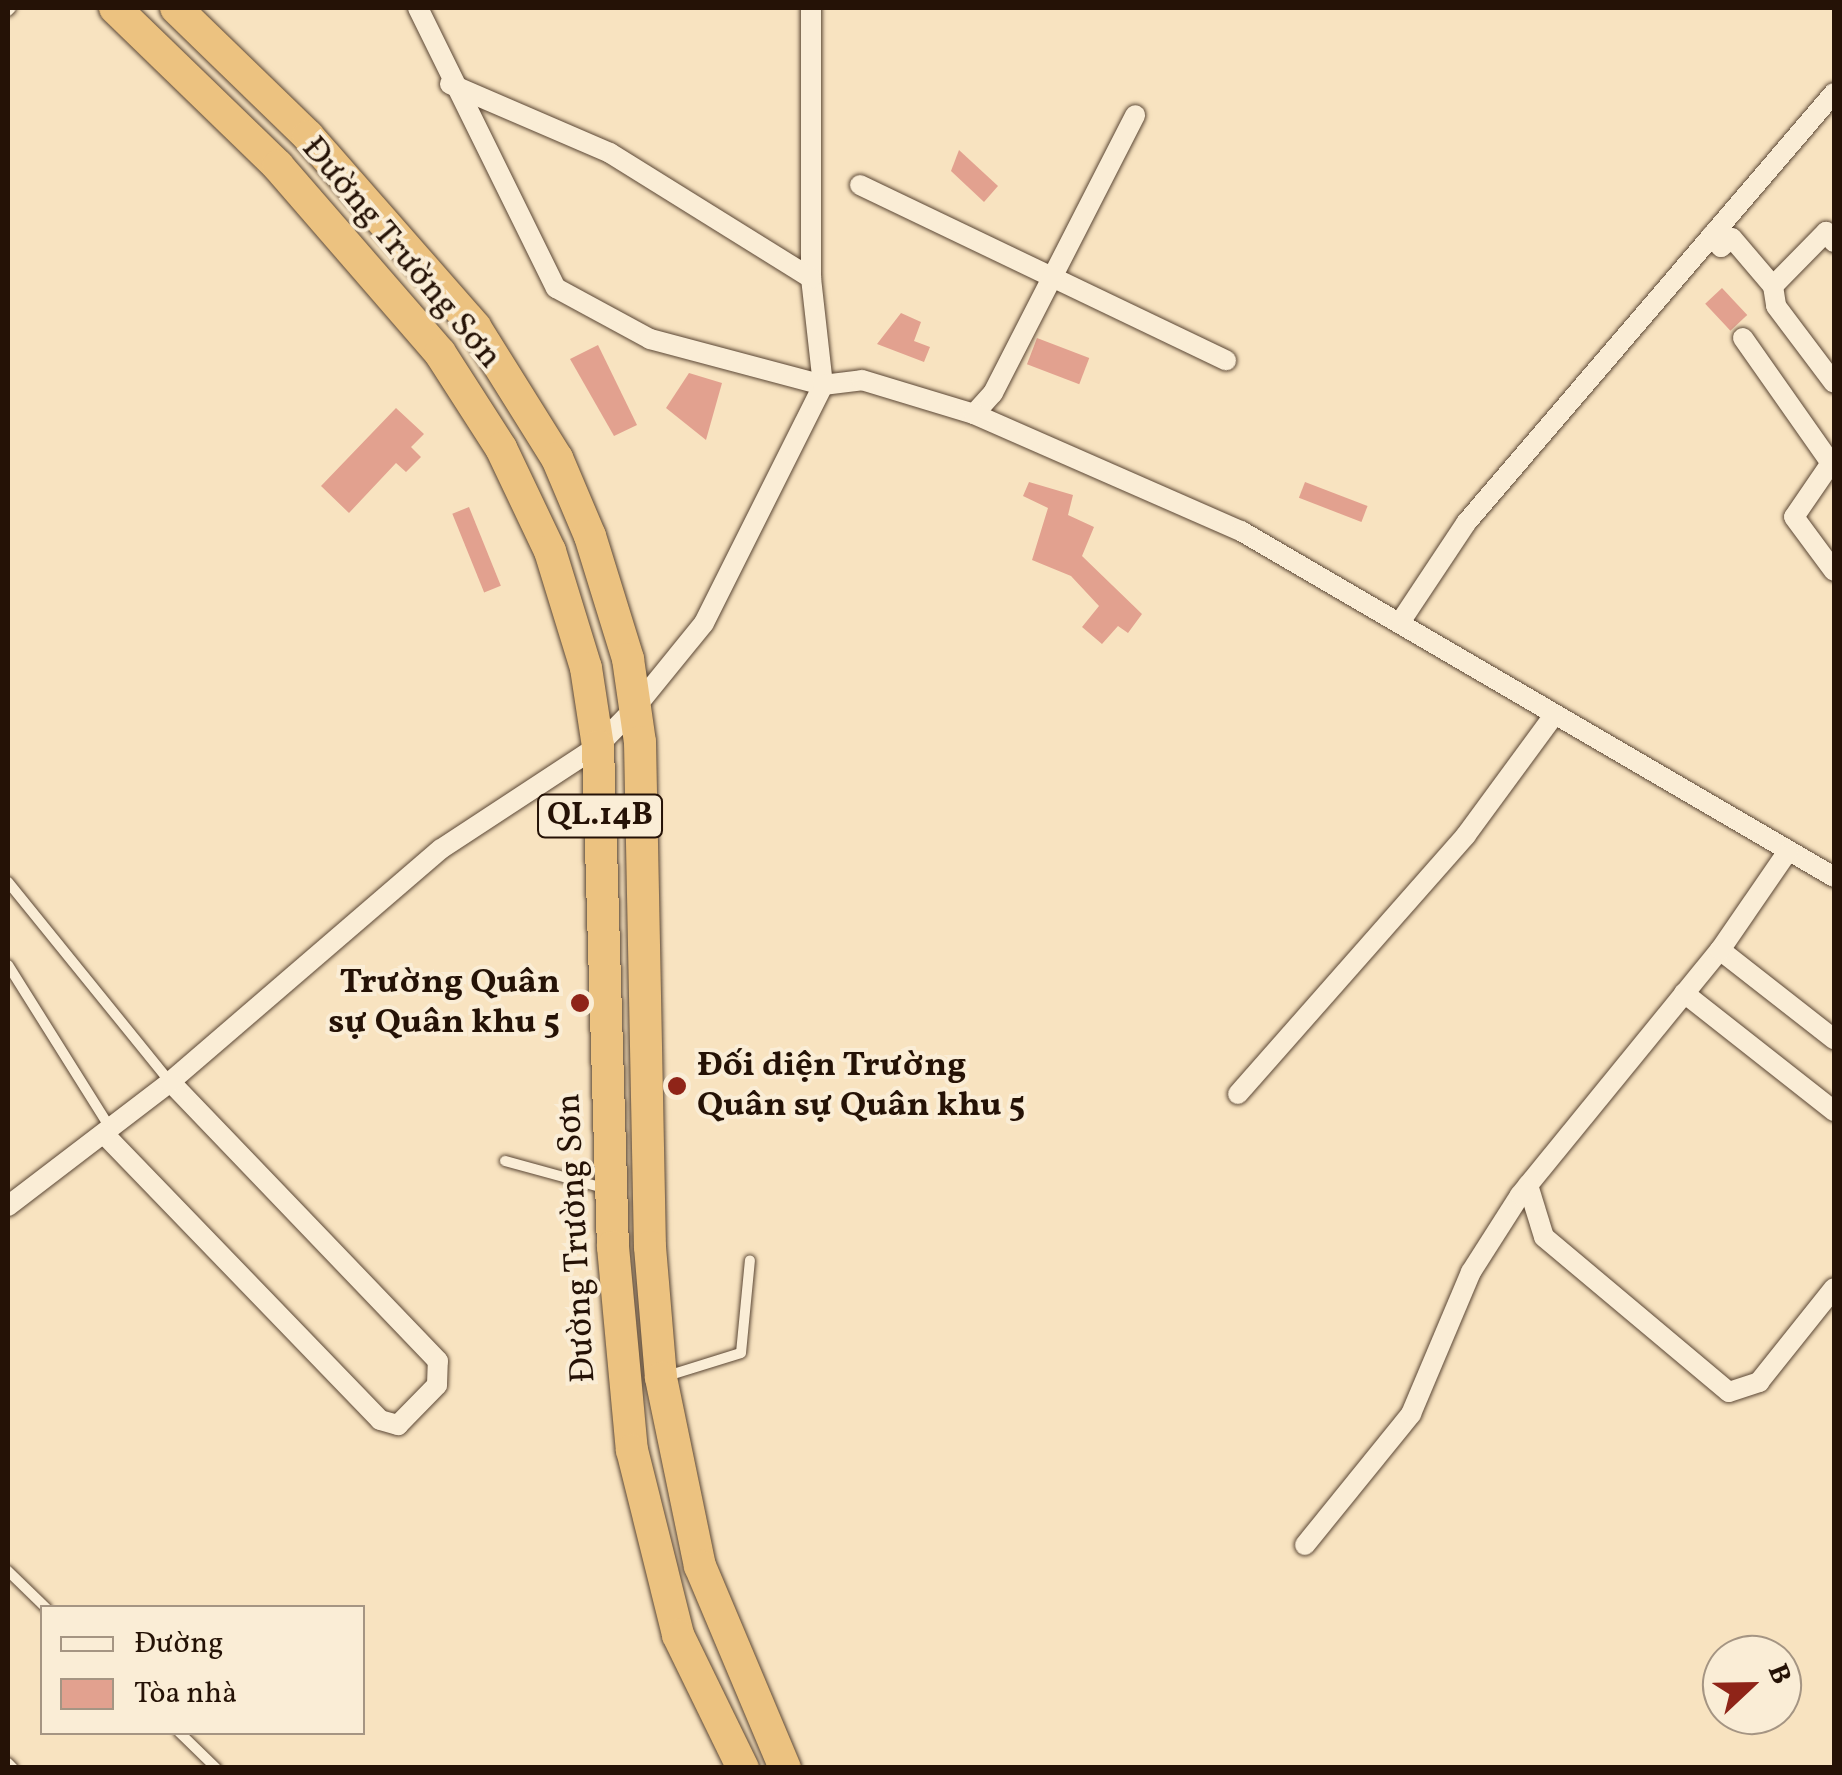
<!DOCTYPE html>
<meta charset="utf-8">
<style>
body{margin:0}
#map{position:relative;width:1842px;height:1775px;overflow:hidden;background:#f8e3c0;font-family:Vollkorn,serif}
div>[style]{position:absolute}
.building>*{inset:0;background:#e2a18f;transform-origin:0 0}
.roads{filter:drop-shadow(0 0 2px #5a4634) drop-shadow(0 0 2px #5a4634)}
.service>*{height:10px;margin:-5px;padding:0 5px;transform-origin:5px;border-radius:5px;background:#faedd6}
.minor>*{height:20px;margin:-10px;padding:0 10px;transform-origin:10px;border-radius:10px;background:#faedd6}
.trunk>*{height:32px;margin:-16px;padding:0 16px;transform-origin:16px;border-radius:16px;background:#ecc280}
.dots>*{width:28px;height:28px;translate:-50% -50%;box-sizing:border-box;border:5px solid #faedd6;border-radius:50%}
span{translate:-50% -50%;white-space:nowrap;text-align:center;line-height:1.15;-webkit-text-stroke:8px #faedd6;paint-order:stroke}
.shield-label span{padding:2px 8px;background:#faedd6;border:2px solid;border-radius:8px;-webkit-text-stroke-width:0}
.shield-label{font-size:32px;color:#251206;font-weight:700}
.street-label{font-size:35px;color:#251206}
.poi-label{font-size:35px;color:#251206;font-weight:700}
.right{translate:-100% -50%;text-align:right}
.left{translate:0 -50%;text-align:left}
.frame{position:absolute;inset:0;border:10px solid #251206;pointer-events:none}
.legend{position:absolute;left:40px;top:1605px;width:325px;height:130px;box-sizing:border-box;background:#faedd6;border:2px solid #a59583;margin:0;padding:12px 18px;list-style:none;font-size:30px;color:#251206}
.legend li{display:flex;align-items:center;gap:20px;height:50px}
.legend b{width:50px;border:2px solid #a59583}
.north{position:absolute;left:1702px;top:1635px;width:100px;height:100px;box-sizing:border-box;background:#faedd6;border:2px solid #a59583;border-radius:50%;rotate:68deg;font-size:28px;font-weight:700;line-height:40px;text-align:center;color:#251206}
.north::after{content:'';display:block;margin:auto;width:35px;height:45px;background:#8f2418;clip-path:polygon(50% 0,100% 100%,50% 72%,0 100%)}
</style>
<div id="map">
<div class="building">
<i style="clip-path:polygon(959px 150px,998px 186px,984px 202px,951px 171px)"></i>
<i style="left:1722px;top:288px;width:37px;height:23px;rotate:47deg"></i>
<i style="clip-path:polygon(901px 313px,921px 322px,914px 341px,930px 347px,924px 362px,877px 344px)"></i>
<i style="left:1037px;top:338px;width:56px;height:28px;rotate:21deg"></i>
<i style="clip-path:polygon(598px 345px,637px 425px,614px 436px,570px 359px)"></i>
<i style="clip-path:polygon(689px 373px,722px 383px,706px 440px,666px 408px)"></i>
<i style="clip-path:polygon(396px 408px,424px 434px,411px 447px,421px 457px,406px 472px,396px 463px,349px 513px,321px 486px)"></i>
<i style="clip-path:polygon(1029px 482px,1073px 495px,1068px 515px,1094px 527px,1082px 556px,1142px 614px,1128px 633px,1118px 626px,1102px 644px,1082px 627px,1099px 606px,1071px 576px,1032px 560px,1048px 508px,1023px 496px)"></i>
<i style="left:1305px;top:482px;width:67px;height:17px;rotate:21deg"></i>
<i style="left:469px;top:507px;width:85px;height:18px;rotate:68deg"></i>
</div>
<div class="roads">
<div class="service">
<i style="left:8px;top:11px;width:4px;rotate:-45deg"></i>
<i style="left:8px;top:882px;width:257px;rotate:51deg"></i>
<i style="left:8px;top:965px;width:194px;rotate:57.9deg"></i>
<i style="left:505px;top:1161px;width:103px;rotate:15.3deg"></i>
<i style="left:667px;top:1376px;width:77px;rotate:-17.3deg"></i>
<i style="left:741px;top:1353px;width:93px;rotate:-84.5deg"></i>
<i style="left:8px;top:1571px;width:53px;rotate:44.2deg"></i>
<i style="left:179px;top:1732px;width:52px;rotate:44.2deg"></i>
<i style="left:8px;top:1763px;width:7px;rotate:45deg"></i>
</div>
<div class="minor">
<i style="left:418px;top:8px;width:312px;rotate:63.8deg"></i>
<i style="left:556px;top:288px;width:107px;rotate:28.5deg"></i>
<i style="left:650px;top:339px;width:179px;rotate:14.9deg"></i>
<i style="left:823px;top:385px;width:108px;rotate:-96.4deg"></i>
<i style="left:811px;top:278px;width:270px;rotate:-90deg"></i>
<i style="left:450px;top:84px;width:174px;rotate:23.3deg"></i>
<i style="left:610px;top:153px;width:237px;rotate:31.9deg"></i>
<i style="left:860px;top:185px;width:406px;rotate:25.6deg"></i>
<i style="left:1712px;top:235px;width:15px;rotate:53deg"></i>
<i style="left:1721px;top:247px;width:14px;rotate:-39deg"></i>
<i style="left:1732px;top:238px;width:63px;rotate:49.5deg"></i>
<i style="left:1773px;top:286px;width:76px;rotate:-45.5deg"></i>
<i style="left:1826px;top:232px;width:13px;rotate:51deg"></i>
<i style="left:1773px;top:286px;width:20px;rotate:81deg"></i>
<i style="left:1776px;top:306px;width:96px;rotate:53deg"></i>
<i style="left:1743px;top:338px;width:153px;rotate:54.9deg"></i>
<i style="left:1831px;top:463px;width:65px;rotate:124.4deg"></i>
<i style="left:1794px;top:517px;width:67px;rotate:53.5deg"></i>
<i style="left:974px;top:414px;width:28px;rotate:-48deg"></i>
<i style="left:993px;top:393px;width:312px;rotate:-62.9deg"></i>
<i style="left:1401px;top:621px;width:118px;rotate:-56.4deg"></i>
<i style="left:1466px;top:523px;width:566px;rotate:-49.44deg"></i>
<i style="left:1720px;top:950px;width:145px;rotate:38deg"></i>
<i style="left:1684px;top:993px;width:191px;rotate:38.2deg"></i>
<i style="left:1238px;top:1094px;width:345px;rotate:-48.6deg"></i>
<i style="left:1466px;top:835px;width:149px;rotate:-53.7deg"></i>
<i style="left:105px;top:1135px;width:396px;rotate:46deg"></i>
<i style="left:380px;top:1420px;width:19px;rotate:16deg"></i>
<i style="left:398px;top:1425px;width:56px;rotate:-45.7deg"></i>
<i style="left:437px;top:1385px;width:24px;rotate:-88deg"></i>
<i style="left:438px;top:1361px;width:387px;rotate:-133.8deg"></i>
<i style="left:1528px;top:1185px;width:54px;rotate:72.9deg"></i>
<i style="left:1544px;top:1237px;width:241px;rotate:40deg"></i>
<i style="left:1729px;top:1392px;width:32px;rotate:-18deg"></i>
<i style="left:1759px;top:1382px;width:120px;rotate:-51.4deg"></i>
<i style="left:8px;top:1206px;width:204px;rotate:-37.4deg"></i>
<i style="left:170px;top:1082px;width:357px;rotate:-40.7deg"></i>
<i style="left:441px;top:849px;width:188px;rotate:-33.3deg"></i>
<i style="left:598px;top:746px;width:53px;rotate:-45.8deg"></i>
<i style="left:635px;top:708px;width:109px;rotate:-50.9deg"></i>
<i style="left:704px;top:623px;width:266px;rotate:-63.4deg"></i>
<i style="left:823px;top:385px;width:39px;rotate:-7deg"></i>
<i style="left:862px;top:380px;width:117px;rotate:16.9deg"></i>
<i style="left:974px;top:414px;width:292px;rotate:23.7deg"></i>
<i style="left:1241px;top:531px;width:687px;rotate:30.26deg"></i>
<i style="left:1305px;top:1545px;width:169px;rotate:-51deg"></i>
<i style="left:1411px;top:1414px;width:154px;rotate:-67.1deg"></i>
<i style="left:1471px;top:1272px;width:91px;rotate:-57.5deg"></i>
<i style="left:1520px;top:1195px;width:316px;rotate:-50.8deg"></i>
<i style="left:1720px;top:950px;width:120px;rotate:-55.5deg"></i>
</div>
<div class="trunk">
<i style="left:115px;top:8px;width:227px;rotate:44.1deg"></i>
<i style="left:278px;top:166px;width:247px;rotate:49.1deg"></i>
<i style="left:440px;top:353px;width:113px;rotate:57.3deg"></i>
<i style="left:501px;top:448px;width:114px;rotate:64.6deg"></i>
<i style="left:550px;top:551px;width:122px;rotate:72.9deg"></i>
<i style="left:586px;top:668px;width:79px;rotate:81.3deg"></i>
<i style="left:598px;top:746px;width:501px;rotate:88.29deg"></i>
<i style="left:613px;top:1247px;width:204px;rotate:84.7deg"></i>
<i style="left:632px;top:1450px;width:191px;rotate:76deg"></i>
<i style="left:678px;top:1635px;width:148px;rotate:64deg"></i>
<i style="left:176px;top:8px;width:184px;rotate:44.1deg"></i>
<i style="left:308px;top:136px;width:254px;rotate:48.8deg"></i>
<i style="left:475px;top:327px;width:155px;rotate:58deg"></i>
<i style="left:557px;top:458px;width:85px;rotate:67.1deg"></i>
<i style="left:590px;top:536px;width:129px;rotate:72.8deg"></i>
<i style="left:628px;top:659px;width:84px;rotate:81.8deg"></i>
<i style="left:640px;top:742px;width:505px;rotate:88.87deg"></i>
<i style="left:650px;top:1247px;width:131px;rotate:85.2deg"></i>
<i style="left:661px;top:1378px;width:192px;rotate:78.3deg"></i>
<i style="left:700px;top:1566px;width:219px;rotate:67.2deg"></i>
</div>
</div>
<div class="dots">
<i style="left:580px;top:1003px;background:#8f2418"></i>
<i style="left:677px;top:1086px;background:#8f2418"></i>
</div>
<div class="shield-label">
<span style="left:600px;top:816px">QL.14B</span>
</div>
<div class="street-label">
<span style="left:401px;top:253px;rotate:50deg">Đường Trường Sơn</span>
<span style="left:577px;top:1238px;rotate:-93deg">Đường Trường Sơn</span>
</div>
<div class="poi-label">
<span class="right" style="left:560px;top:1003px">Trường Quân<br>sự Quân khu 5</span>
<span class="left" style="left:697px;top:1086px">Đối diện Trường<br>Quân sự Quân khu 5</span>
</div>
<div class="frame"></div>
<ul class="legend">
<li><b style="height:12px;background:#faedd6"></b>Đường</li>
<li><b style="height:28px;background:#e2a18f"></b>Tòa nhà</li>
</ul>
<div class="north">B</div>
</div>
